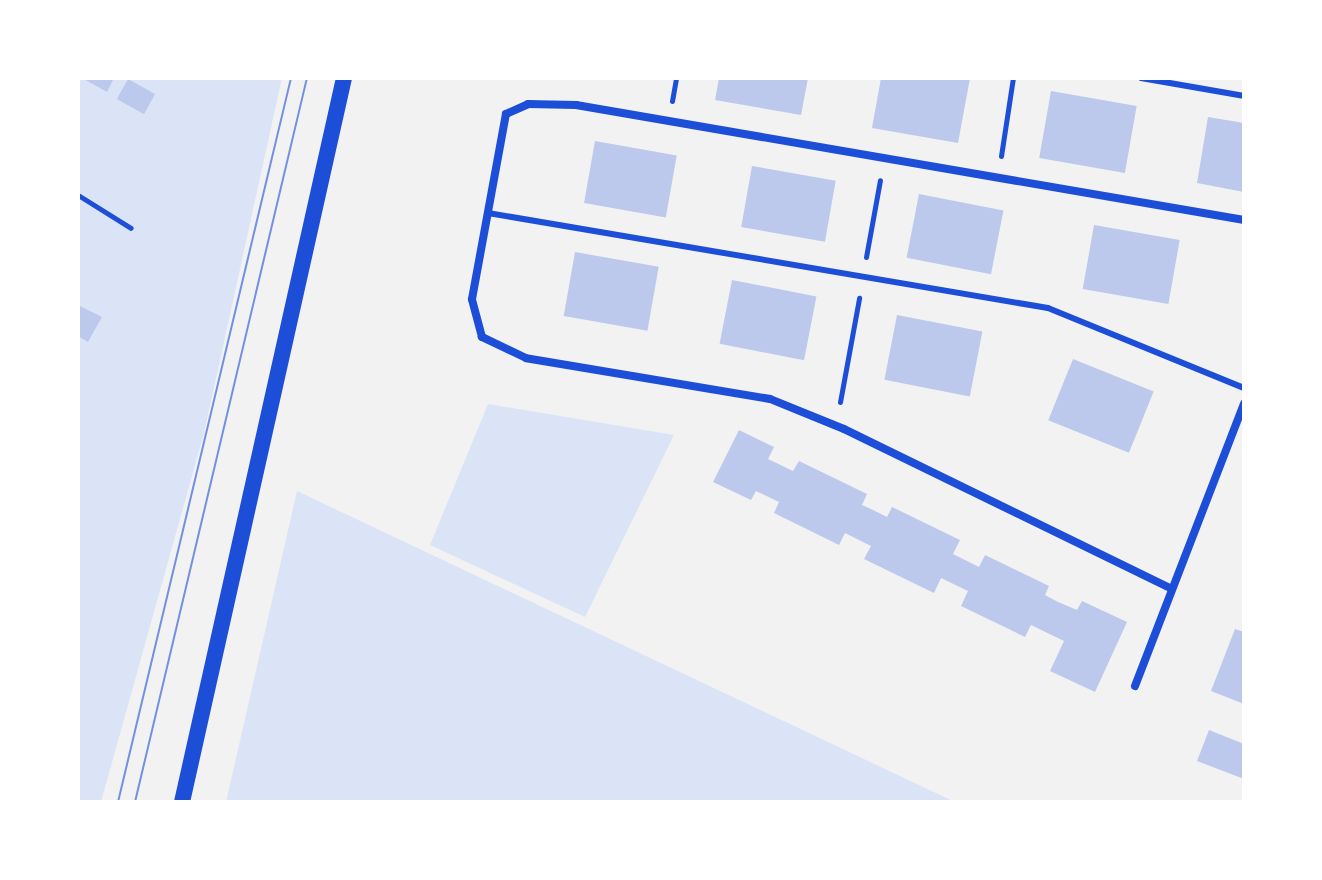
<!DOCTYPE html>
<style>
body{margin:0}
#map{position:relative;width:1322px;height:880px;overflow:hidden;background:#f2f2f2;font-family:"Space Grotesk",sans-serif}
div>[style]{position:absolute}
.green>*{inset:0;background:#dbe4f7}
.building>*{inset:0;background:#bdc9ec;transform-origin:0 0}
.path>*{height:5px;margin:-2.5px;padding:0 2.5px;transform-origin:2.5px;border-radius:2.5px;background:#1d4ed8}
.service>*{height:6px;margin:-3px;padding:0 3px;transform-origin:3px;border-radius:3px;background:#1d4ed8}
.minor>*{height:8px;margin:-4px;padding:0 4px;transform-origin:4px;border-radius:4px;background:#1d4ed8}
.secondary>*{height:16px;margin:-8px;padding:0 8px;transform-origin:8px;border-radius:8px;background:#1d4ed8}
.tram>*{height:2px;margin:-1px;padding:0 1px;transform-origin:1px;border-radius:1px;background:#7290e2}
span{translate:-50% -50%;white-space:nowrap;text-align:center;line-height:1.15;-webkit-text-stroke:8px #fff;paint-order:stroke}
.frame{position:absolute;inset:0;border:80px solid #fff;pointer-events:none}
</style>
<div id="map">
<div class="green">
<i style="clip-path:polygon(78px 78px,282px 78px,204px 433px,101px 802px,78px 802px)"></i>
<i style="clip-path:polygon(488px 404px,674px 435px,585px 617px,430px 545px)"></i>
<i style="clip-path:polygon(297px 491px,955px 802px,226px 802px)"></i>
</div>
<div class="building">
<i style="clip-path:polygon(82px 78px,114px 78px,107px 92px)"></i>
<i style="clip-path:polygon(719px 78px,808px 78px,801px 115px,715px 100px)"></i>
<i style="clip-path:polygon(881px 78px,970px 78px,958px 143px,872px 128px)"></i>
<i style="left:128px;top:79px;width:31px;height:23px;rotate:29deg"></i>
<i style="left:1051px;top:91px;width:87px;height:68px;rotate:10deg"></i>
<i style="clip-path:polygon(1208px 117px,1244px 123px,1244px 192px,1197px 183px)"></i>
<i style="left:595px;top:141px;width:83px;height:63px;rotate:10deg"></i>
<i style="left:752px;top:166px;width:85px;height:62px;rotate:10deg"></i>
<i style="left:919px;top:194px;width:86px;height:65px;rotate:11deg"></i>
<i style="left:1094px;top:225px;width:87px;height:65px;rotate:10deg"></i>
<i style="left:575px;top:252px;width:85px;height:65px;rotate:10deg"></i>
<i style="left:732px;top:280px;width:86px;height:65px;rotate:11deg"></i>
<i style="clip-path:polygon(80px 306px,102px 317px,88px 342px,78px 336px)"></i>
<i style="left:897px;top:315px;width:87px;height:66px;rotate:11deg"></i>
<i style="left:1073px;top:359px;width:87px;height:66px;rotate:22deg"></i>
<i style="clip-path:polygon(739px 430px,774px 447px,768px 459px,793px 471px,799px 461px,867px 494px,862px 505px,873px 510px,887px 517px,892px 507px,960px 540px,953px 554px,979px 567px,985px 555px,1049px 586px,1045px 595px,1058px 602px,1077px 610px,1082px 601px,1127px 622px,1095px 692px,1050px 671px,1064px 641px,1031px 625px,1025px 637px,961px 606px,968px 591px,941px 578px,934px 593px,864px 559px,871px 546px,845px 533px,839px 545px,774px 513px,779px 502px,756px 491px,751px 500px,713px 482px)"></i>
<i style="clip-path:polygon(1235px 629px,1244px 632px,1244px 704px,1211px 691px)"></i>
<i style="clip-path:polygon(1209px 730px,1244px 744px,1244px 779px,1197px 761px)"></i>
</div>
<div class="path">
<i style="left:672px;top:101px;width:23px;rotate:-80deg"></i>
<i style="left:1001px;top:156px;width:79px;rotate:-81.3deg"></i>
<i style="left:78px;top:195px;width:62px;rotate:31.9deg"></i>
<i style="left:866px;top:257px;width:78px;rotate:-79.7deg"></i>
<i style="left:840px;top:402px;width:106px;rotate:-79.6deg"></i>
</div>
<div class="service">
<i style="left:1141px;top:78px;width:105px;rotate:9.9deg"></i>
<i style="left:488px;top:213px;width:568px;rotate:9.63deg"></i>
<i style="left:1048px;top:308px;width:212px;rotate:22.2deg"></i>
</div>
<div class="minor">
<i style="left:1170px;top:588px;width:363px;rotate:-154deg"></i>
<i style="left:844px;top:429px;width:80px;rotate:-157.9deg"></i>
<i style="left:770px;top:399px;width:247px;rotate:-170.5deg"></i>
<i style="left:526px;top:358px;width:49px;rotate:-154.5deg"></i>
<i style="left:482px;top:337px;width:39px;rotate:-105deg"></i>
<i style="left:472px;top:299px;width:188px;rotate:-79.6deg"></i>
<i style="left:506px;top:114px;width:24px;rotate:-24deg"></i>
<i style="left:528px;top:104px;width:48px;rotate:1.2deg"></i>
<i style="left:576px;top:105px;width:678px;rotate:9.77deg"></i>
<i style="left:1135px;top:686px;width:303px;rotate:-68.9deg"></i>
</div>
<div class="secondary">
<i style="left:182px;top:802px;width:742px;rotate:-77.39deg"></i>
</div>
<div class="tram">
<i style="left:118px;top:802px;width:744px;rotate:-76.56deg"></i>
<i style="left:135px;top:802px;width:744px;rotate:-76.64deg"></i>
</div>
<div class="frame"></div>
</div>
